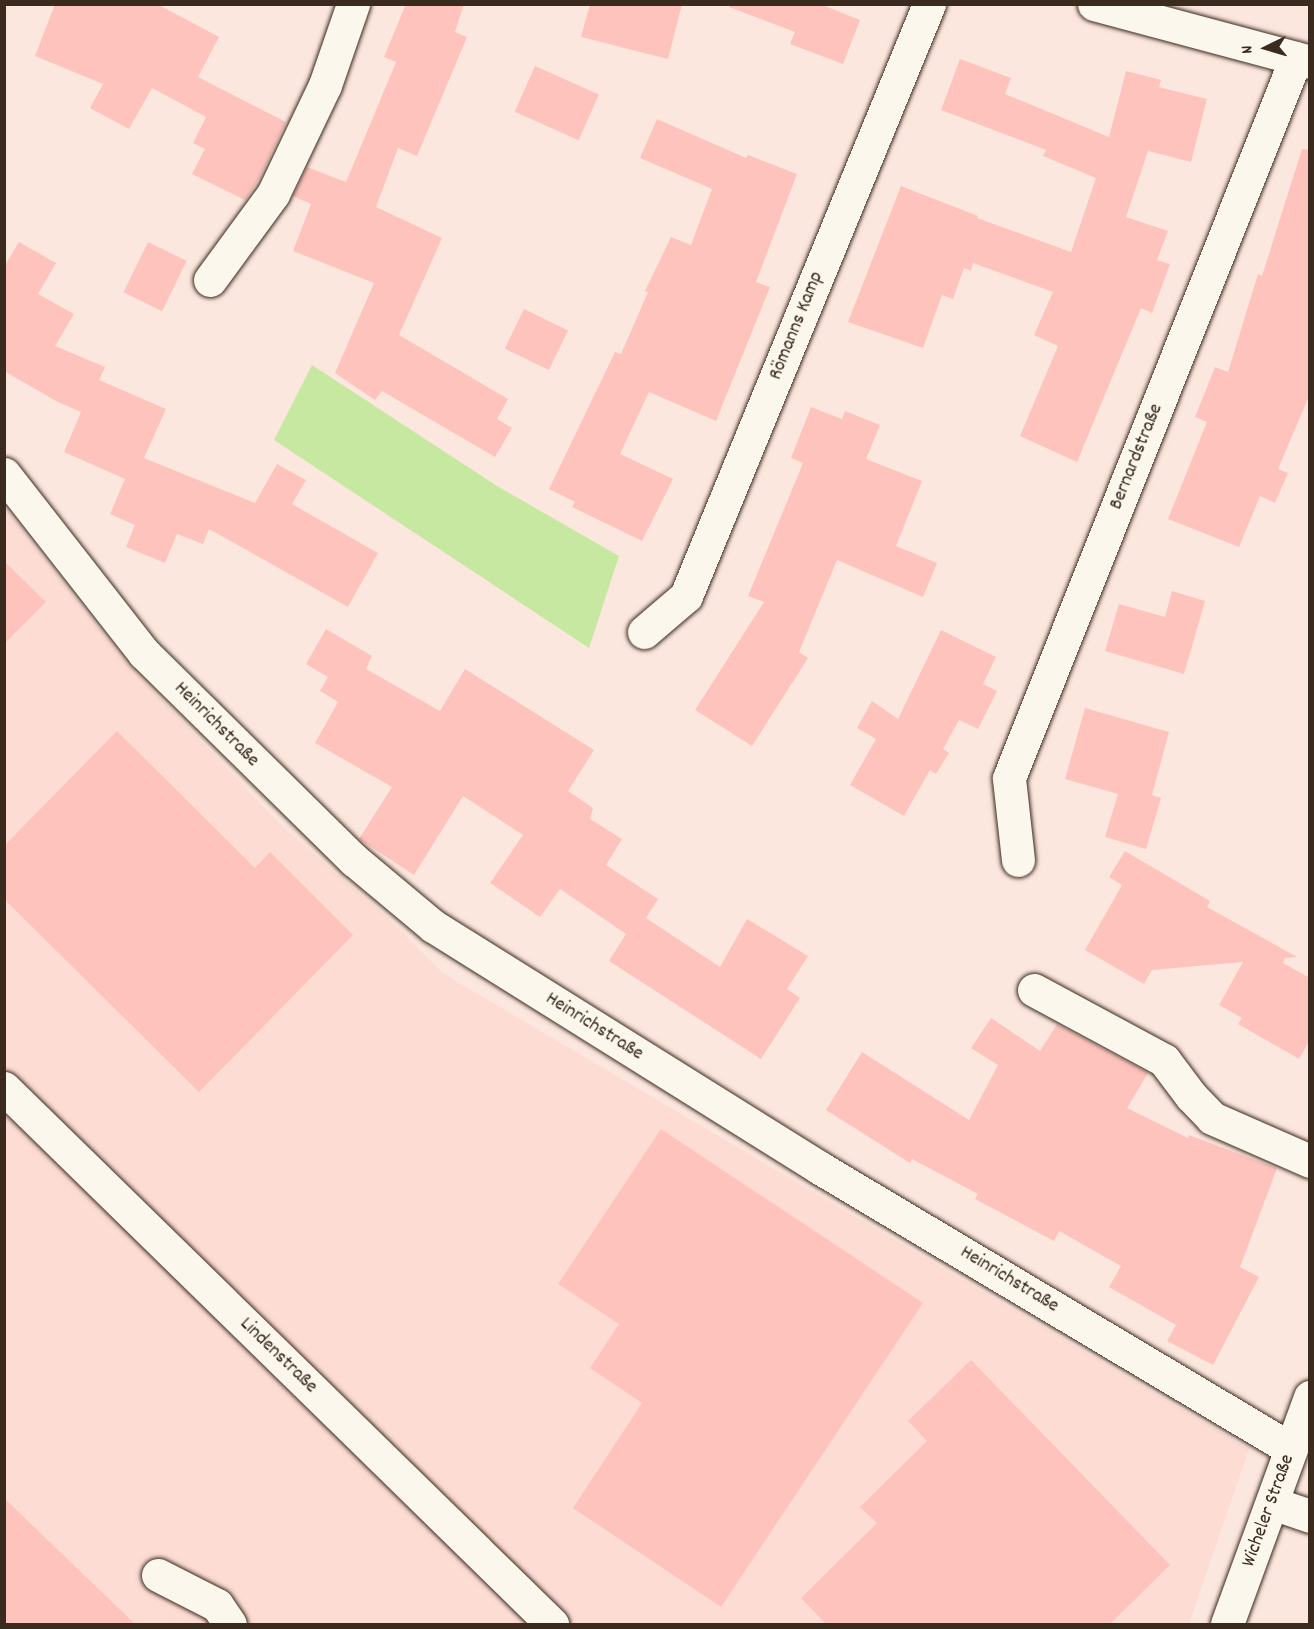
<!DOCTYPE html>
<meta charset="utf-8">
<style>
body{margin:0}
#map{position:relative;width:1314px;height:1629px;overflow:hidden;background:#fce7de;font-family:Dekko,sans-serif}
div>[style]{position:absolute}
.built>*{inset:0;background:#fddcd4}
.green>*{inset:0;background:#c6e8a1}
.building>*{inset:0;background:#ffc3be;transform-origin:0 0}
.roads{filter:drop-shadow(0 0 2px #3b2a1e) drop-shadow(0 0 2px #3b2a1e)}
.minor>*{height:33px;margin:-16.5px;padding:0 16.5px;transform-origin:16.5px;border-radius:16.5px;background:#fbf7ec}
span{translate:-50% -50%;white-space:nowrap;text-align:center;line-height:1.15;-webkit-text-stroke:6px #fbf7ec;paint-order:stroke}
.street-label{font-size:20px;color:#3b2a1e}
.frame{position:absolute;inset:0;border:6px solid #3b2a1e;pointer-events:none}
.north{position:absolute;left:1236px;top:18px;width:60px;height:60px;-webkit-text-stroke:4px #fbf7ec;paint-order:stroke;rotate:265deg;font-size:16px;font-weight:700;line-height:24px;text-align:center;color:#3b2a1e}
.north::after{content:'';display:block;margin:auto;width:21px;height:27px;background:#3b2a1e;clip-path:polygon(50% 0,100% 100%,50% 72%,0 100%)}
</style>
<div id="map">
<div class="built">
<i style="clip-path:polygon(4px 507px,129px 666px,284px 828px,389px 919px,444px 974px,1249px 1449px,1189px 1624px,5px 1624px)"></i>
</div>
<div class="green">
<i style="clip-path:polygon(312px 365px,497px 486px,619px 556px,589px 648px,274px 440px)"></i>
</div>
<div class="building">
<i style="clip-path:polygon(55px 4px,157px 4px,219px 37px,198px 77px,286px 122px,259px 179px,245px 200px,192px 174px,205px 149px,193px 143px,206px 117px,152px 88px,129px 129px,90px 108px,103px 84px,35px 56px)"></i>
<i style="clip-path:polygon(406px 4px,464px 4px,455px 32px,467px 37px,417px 156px,398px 148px,376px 207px,442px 238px,399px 335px,508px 399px,497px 419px,512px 428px,495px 457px,382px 391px,375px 400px,335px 373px,374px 283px,293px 251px,311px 204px,293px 196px,307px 167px,346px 182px,396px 62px,384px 57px)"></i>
<i style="clip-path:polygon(590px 4px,682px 4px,668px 59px,581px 37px)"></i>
<i style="clip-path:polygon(730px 4px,820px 4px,860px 20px,843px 64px,790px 44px,795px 32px,729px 7px)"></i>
<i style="clip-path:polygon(960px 59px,1011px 78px,1005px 94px,1109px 137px,1126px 71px,1161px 80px,1159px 87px,1207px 99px,1191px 162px,1148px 151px,1126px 217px,1168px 231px,1157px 260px,1170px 264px,1152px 313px,1141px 308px,1077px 462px,1020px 436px,1058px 346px,1034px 335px,1053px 292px,973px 263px,971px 271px,964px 268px,953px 299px,942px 295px,923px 348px,848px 322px,901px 186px,978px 216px,977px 218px,1071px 252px,1096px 178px,1043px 156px,1046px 150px,941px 110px)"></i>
<i style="left:535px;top:66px;width:70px;height:50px;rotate:24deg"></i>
<i style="clip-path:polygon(657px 119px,746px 158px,748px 155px,797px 174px,756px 282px,770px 287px,716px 421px,649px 392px,620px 454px,673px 479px,642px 541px,572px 507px,575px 502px,549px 489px,615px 352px,621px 354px,648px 292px,645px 291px,671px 237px,691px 245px,712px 189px,640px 158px)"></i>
<i style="clip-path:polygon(1302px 149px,1310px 150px,1310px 394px,1278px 469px,1288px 473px,1275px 503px,1260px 496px,1239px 547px,1168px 519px,1207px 422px,1195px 417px,1215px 367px,1228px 372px,1258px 274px,1262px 276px)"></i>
<i style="clip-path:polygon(19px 242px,56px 263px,38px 294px,74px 314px,55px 346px,105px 367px,99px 380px,166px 409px,144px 458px,255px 503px,277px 464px,306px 480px,292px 504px,378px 553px,348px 607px,209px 529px,203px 544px,177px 534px,165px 563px,126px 547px,135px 525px,110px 514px,125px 479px,64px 452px,81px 412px,56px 401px,4px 371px,4px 267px)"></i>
<i style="left:148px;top:242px;width:43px;height:56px;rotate:26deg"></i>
<i style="left:524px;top:309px;width:49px;height:44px;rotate:26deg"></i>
<i style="clip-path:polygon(811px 407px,842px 419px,845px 411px,880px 425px,866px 459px,922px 481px,896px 546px,937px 563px,923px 597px,837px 560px,799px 652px,808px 658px,752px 746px,695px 710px,764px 602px,748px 596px,803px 463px,791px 458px)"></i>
<i style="clip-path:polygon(4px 561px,46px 602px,4px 644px)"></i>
<i style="clip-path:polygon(1172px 591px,1205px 601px,1184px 674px,1105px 651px,1119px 604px,1165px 617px)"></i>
<i style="clip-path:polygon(326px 629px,372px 656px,366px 669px,440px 711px,465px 669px,594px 750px,568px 791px,593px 808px,590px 819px,622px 839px,606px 865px,658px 899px,646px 918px,720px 967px,747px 919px,808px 956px,787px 989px,800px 998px,761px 1059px,609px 961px,626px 934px,560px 889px,540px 917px,490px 883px,523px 835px,463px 796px,414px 875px,359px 839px,392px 787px,315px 743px,338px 702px,320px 691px,328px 677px,306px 664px)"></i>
<i style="clip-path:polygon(941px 630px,996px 657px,983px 684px,997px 691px,978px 729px,959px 720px,943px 749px,949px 753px,936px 774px,930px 770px,904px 816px,850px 785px,876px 739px,857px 728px,872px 701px,898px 719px)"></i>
<i style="clip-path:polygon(1085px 708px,1169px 732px,1152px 795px,1161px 798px,1146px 849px,1105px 837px,1118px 794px,1065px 779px)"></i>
<i style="clip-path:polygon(117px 731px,255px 868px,270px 852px,353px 935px,199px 1092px,4px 899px,4px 846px)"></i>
<i style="clip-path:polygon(1125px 851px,1210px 901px,1207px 907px,1297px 957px,1285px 958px,1283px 963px,1310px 978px,1310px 1040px,1299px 1059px,1238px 1024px,1242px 1018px,1219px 1005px,1243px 962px,1152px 970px,1144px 984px,1085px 950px,1122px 885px,1109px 877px)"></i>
<i style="clip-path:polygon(991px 1018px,1040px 1051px,1057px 1024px,1148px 1073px,1127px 1108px,1188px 1138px,1189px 1135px,1277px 1168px,1240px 1267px,1259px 1277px,1213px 1365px,1167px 1341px,1176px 1325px,1109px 1287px,1121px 1266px,1059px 1231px,1054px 1241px,975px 1199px,978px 1194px,912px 1159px,910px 1163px,826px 1110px,862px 1052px,969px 1120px,998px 1065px,971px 1048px)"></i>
<i style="clip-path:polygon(661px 1129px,923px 1303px,721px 1607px,573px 1508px,642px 1403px,590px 1368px,619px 1324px,558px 1284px)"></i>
<i style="clip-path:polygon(971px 1360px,1170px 1565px,1110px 1624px,826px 1624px,801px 1598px,877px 1523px,860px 1507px,927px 1441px,908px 1421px)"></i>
<i style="clip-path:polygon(4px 1498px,135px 1624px,4px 1624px)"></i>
</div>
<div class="roads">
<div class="minor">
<i style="left:1094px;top:4px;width:224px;rotate:15deg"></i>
<i style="left:210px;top:280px;width:107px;rotate:-53.8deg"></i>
<i style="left:273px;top:194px;width:121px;rotate:-64.5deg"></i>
<i style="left:325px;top:85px;width:86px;rotate:-70.9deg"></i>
<i style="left:4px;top:474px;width:227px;rotate:52deg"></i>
<i style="left:144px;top:653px;width:295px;rotate:44.6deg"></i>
<i style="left:354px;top:860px;width:103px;rotate:39.9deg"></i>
<i style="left:433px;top:926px;width:456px;rotate:32deg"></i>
<i style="left:820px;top:1168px;width:548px;rotate:30.82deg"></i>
<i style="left:644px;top:632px;width:55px;rotate:-40.6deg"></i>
<i style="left:686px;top:596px;width:640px;rotate:-67.68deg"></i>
<i style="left:1018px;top:860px;width:82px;rotate:-96.3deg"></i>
<i style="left:1009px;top:778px;width:775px;rotate:-68.27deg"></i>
<i style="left:1034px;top:990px;width:148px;rotate:28.3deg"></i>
<i style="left:1164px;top:1060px;width:45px;rotate:53.1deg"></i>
<i style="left:1191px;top:1096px;width:30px;rotate:46deg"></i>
<i style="left:1212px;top:1118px;width:107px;rotate:23.7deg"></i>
<i style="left:4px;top:1088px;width:767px;rotate:44.37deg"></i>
<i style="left:1272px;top:1503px;width:40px;rotate:18.9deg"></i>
<i style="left:158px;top:1575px;width:66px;rotate:27deg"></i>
<i style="left:217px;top:1605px;width:23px;rotate:56deg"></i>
<i style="left:1227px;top:1624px;width:242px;rotate:-69.9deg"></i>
</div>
</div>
<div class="street-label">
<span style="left:797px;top:326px;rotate:-68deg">Römanns Kamp</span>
<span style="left:1137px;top:457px;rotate:-68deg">Bernardstraße</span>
<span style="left:216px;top:725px;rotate:45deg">Heinrichstraße</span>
<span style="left:594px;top:1027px;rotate:32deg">Heinrichstraße</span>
<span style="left:1009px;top:1280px;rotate:31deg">Heinrichstraße</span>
<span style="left:278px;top:1356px;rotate:44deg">Lindenstraße</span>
<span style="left:1269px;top:1511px;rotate:-70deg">Wicheler Straße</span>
</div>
<div class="frame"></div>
<div class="north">N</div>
</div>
